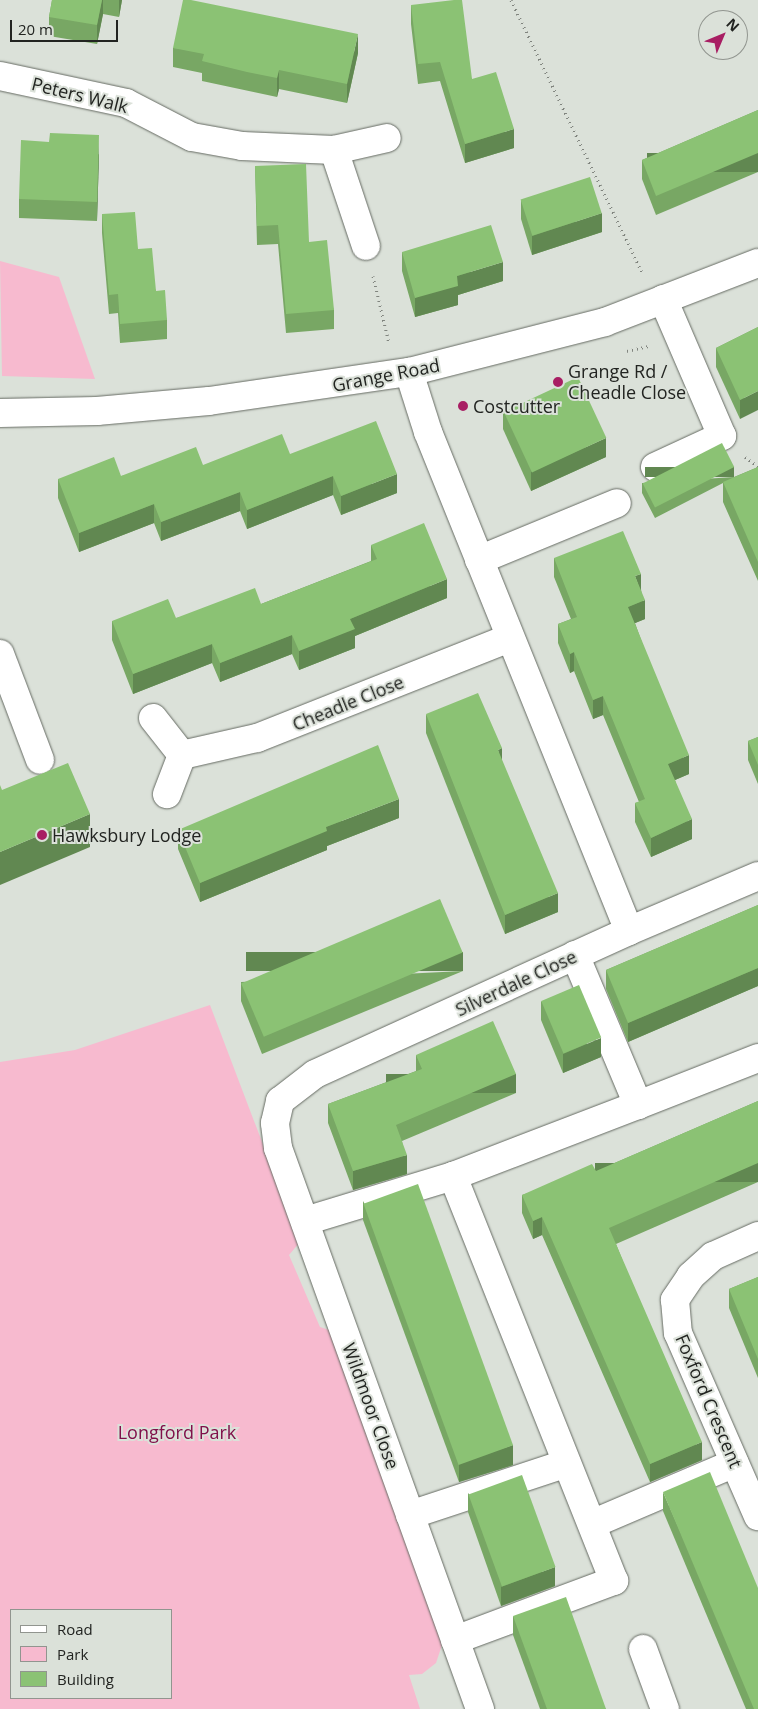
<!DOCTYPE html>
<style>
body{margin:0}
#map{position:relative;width:758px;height:1709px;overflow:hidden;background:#dbe1d9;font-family:"Open Sans",sans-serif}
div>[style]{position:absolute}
.green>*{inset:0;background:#f7bacf}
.path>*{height:3px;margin-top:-1.5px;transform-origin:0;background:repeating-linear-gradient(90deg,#80847e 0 1px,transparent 0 5px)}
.roads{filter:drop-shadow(0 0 1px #666b63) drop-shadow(0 0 1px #666b63)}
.minor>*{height:28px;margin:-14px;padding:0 14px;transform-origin:14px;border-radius:14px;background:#fff}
.wall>*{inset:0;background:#78a764}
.shaded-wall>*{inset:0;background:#618851;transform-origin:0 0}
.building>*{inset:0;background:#8bc274;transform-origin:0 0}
.dots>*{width:14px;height:14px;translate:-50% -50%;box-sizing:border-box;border:2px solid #dbe1d9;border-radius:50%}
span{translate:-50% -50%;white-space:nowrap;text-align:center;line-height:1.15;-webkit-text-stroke:4px #dbe1d9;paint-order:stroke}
.street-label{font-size:18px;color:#222421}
.poi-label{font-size:18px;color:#222421}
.left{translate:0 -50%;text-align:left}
.park-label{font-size:18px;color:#80104a}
.legend{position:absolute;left:10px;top:1609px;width:162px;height:90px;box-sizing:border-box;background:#dbe1d9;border:1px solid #91958f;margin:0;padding:6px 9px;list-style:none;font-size:15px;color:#222421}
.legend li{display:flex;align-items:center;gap:10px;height:25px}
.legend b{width:25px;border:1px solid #91958f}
.north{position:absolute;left:698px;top:10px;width:50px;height:50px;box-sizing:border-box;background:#dbe1d9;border:1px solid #91958f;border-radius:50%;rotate:45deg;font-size:14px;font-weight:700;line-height:20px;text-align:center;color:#222421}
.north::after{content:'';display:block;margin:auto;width:18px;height:22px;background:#a81e63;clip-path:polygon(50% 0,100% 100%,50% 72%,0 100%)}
.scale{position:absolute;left:10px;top:20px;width:108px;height:22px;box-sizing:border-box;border:2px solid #222421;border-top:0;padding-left:6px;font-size:15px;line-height:18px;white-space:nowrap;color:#222421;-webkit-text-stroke:4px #dbe1d9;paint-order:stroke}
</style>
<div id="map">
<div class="green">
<i style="clip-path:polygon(0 261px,59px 277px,95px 379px,2px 376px)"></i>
<i style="clip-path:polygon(evenodd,210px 1005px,300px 1242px,289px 1255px,320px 1327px,332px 1331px,443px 1642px,436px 1663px,422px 1674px,409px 1675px,420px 1709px,0 1709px,0 1062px,75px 1050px,210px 1005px,11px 1610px,171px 1610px,171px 1698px,11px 1698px,11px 1610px)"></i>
</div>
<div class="path">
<i style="left:511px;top:0;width:302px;rotate:64.3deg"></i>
<i style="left:373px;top:276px;width:69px;rotate:76.6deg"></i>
<i style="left:627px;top:351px;width:22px;rotate:-13deg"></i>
<i style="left:745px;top:457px;width:16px;rotate:35deg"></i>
</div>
<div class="roads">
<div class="minor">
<i style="left:0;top:76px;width:129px;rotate:12.1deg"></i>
<i style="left:126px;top:103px;width:74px;rotate:27.3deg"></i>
<i style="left:192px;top:137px;width:51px;rotate:10.2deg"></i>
<i style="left:242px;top:146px;width:92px;rotate:2.5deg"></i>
<i style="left:334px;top:150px;width:54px;rotate:-12.8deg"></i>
<i style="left:334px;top:150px;width:101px;rotate:71.6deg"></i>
<i style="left:409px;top:372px;width:63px;rotate:72.4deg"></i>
<i style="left:428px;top:432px;width:538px;rotate:68.06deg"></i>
<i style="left:0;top:413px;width:97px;rotate:-1.2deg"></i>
<i style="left:97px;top:411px;width:112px;rotate:-5.1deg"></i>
<i style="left:209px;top:401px;width:202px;rotate:-8.3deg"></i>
<i style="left:409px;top:372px;width:202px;rotate:-14.3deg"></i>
<i style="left:605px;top:322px;width:164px;rotate:-21.1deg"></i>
<i style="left:655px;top:467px;width:74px;rotate:-24.8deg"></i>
<i style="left:722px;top:436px;width:149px;rotate:-113.3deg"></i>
<i style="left:479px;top:560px;width:149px;rotate:-22.4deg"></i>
<i style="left:0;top:654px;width:113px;rotate:69.3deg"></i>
<i style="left:153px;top:718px;width:47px;rotate:51.9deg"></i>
<i style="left:182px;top:755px;width:42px;rotate:111deg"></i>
<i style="left:182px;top:755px;width:77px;rotate:-12.8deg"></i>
<i style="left:257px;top:738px;width:272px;rotate:-21.6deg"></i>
<i style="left:575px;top:955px;width:163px;rotate:67.2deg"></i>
<i style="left:638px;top:1105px;width:129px;rotate:-21.4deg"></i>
<i style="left:305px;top:1221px;width:155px;rotate:-16.9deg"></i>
<i style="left:758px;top:1236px;width:49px;rotate:156deg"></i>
<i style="left:713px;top:1256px;width:30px;rotate:138deg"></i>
<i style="left:691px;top:1276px;width:29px;rotate:124deg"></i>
<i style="left:675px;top:1300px;width:33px;rotate:85deg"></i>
<i style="left:678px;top:1333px;width:200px;rotate:66.4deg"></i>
<i style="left:410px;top:1515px;width:165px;rotate:-18.3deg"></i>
<i style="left:592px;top:1524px;width:155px;rotate:-23.1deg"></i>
<i style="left:455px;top:1640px;width:170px;rotate:-20.4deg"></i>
<i style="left:614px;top:1581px;width:436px;rotate:-111.7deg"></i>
<i style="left:453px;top:1176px;width:198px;rotate:-21deg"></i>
<i style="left:643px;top:1649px;width:64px;rotate:69.9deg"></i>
<i style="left:480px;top:1709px;width:596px;rotate:-109.8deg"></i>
<i style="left:278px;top:1148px;width:25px;rotate:-97deg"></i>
<i style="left:275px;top:1123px;width:23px;rotate:-77deg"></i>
<i style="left:280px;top:1101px;width:44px;rotate:-37.6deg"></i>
<i style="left:315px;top:1074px;width:345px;rotate:-24.5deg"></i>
<i style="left:629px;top:931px;width:140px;rotate:-23.1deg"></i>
</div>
</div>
<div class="wall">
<i style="clip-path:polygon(52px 0,122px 0,119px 17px,103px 14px,97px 44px,49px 36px,49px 17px)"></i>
<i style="clip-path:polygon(411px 5px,472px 79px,514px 148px,465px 163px,440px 81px,418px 84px,411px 24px)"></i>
<i style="clip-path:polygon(173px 48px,358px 53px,347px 103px,279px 89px,277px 97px,202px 81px,202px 73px,173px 67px)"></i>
<i style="clip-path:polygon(758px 110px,758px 172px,656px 215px,642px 179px,642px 160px)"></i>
<i style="clip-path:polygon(99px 154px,97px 221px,19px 218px,19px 199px)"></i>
<i style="clip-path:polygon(255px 166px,309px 242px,334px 310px,334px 329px,286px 333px,278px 244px,257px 245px)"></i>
<i style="clip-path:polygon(521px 200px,602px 232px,532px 255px,521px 219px)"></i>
<i style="clip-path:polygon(102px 214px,138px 249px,156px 291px,167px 320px,167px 339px,120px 343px,118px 313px,109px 314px,102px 233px)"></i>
<i style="clip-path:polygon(402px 252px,503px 281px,458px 295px,458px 305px,415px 317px,402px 271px)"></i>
<i style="clip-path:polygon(758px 327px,740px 419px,716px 367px,716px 348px)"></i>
<i style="clip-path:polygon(503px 410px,606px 457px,531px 491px,503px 429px)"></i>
<i style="clip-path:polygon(290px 454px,397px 493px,341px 515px,333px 495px,247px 529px,240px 511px,161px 541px,154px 523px,79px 552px,58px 498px,58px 479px,121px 476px)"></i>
<i style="clip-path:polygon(758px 467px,758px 581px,723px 502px,723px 483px,655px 518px,642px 493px,642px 483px,734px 477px)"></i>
<i style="clip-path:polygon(371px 545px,447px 598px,355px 636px,355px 648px,299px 670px,292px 654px,220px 682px,212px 663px,133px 694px,112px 640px,112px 621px,176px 618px,261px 604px,371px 561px)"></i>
<i style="clip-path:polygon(554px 558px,641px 589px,645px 619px,635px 623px,689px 774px,675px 780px,692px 839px,651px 857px,635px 822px,635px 803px,639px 802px,603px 715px,593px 719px,574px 671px,570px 673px,558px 643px,558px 624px,571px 619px,554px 577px)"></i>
<i style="clip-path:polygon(426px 714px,558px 912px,505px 934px,426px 733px)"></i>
<i style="clip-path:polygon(758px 737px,758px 784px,748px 760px,748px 741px)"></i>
<i style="clip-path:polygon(399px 818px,327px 846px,327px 850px,200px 902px,178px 849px,178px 830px)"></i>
<i style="clip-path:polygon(758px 905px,758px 986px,628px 1042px,606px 989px,606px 970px)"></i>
<i style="clip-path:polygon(463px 971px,262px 1054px,241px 1001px,241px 982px)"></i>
<i style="clip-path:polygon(541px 1001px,601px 1057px,563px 1073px,541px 1020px)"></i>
<i style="clip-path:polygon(416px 1055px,516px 1093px,402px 1141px,407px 1174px,353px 1190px,328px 1123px,328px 1104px,416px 1071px)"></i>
<i style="clip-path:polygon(758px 1101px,758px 1182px,616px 1244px,702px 1460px,650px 1482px,542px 1235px,533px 1239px,522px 1213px,522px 1195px,596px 1171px)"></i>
<i style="clip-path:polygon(363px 1201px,513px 1465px,459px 1482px,363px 1220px)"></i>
<i style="clip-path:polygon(758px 1277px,758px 1378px,729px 1308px,729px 1289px)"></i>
<i style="clip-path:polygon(663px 1492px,758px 1709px,746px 1709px,663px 1511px)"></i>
<i style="clip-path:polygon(468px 1493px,555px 1586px,501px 1606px,468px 1512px)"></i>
<i style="clip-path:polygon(513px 1616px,606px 1709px,540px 1709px,513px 1635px)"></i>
</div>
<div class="shaded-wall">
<i style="clip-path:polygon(102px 0,103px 0,103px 14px,97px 44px,97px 25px)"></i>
<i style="clip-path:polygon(119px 0,122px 0,119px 17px)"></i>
<i style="clip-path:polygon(358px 34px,358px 53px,347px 103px,347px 84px)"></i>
<i style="clip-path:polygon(279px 70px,279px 89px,277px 97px,277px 78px)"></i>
<i style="clip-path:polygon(514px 129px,514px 148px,465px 163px,465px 144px)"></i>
<i style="clip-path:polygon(99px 135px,99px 154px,97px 221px,97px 202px)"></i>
<i style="left:758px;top:153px;width:19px;height:111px;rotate:90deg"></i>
<i style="clip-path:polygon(602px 213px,602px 232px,532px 255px,532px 236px)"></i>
<i style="clip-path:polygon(503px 262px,503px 281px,458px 295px,458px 305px,415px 317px,415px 298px,457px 276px)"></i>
<i style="clip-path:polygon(758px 391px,758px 410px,740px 419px,740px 400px)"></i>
<i style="clip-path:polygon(606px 438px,606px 457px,531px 491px,531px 472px)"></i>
<i style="left:734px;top:467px;width:10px;height:89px;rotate:90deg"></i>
<i style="clip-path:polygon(397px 474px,397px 493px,341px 515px,341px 496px)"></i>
<i style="clip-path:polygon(333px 476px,333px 495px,247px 529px,247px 510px)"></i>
<i style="clip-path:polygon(240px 492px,240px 511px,161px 541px,161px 522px)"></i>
<i style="clip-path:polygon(154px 504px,154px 523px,79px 552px,79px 533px)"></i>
<i style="clip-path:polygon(641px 574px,641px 593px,635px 576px)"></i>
<i style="clip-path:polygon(447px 579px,447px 598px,355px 636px,355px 648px,299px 670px,299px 651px,350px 619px)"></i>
<i style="clip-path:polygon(645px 600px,645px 619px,628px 626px,628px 607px)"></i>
<i style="clip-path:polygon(292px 635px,292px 654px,220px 682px,220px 663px)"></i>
<i style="clip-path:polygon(212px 644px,212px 663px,133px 694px,133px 674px)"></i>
<i style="clip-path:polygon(574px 652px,574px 671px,570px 673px,570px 654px)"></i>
<i style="clip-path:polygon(603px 696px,603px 715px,593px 719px,593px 700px)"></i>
<i style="clip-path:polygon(502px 748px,502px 767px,498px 750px)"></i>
<i style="clip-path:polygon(689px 755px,689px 774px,668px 783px,668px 764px)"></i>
<i style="clip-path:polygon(399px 799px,399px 818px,327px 846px,327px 850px,200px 902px,200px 883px,326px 827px)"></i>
<i style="clip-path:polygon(90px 814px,90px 847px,0 885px,0 852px)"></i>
<i style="clip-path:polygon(692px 819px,692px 839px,651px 857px,651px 838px)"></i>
<i style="clip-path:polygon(558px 893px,558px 912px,505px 934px,505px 915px)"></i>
<i style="left:463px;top:952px;width:19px;height:217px;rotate:90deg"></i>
<i style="clip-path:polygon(758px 968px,758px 986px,628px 1042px,628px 1023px)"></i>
<i style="clip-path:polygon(601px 1038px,601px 1057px,563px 1073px,563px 1054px)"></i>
<i style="left:516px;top:1074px;width:19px;height:130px;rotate:90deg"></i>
<i style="clip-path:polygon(407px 1155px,407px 1174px,353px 1190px,353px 1171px)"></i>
<i style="left:758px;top:1163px;width:19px;height:163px;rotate:90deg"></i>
<i style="clip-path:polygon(542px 1217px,542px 1235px,533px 1239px,533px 1221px)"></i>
<i style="clip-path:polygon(702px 1442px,702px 1460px,650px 1482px,650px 1464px)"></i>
<i style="clip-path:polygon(513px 1445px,513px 1465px,459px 1482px,459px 1463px)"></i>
<i style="clip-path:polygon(555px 1567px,555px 1586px,501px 1606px,501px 1587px)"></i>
</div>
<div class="building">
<i style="clip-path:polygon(52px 0,102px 0,97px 25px,49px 17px)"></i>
<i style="clip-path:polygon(183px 0,191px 0,358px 34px,347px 84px,279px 70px,277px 78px,247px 72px,202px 61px,204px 54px,173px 48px)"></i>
<i style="clip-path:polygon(454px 0,462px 0,472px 79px,496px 72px,514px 129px,465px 144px,440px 62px,418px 64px,411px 5px)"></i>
<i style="clip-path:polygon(758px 110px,758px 153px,656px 196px,642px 160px)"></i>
<i style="clip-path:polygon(50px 133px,99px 135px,97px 202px,19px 199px,21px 140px,49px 142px)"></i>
<i style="clip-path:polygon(306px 164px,309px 242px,327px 240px,334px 310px,286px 314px,278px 225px,257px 226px,255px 166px)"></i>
<i style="left:590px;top:177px;width:38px;height:73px;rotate:72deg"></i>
<i style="clip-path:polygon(135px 212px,138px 249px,152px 248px,156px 291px,165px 290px,167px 320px,120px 324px,118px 294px,109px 295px,102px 214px)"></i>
<i style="clip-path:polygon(491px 225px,503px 262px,457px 276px,458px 286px,415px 298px,402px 252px)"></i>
<i style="clip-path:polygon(758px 327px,758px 391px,740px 400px,716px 348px)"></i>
<i style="left:578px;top:377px;width:67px;height:82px;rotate:65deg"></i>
<i style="clip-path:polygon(376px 421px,397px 474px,341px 496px,333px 476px,247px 510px,240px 492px,161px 522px,154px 504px,79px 533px,58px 479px,114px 457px,121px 476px,196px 447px,203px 465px,282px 434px,290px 454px)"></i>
<i style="left:722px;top:443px;width:27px;height:89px;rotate:63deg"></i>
<i style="clip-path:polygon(758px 467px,758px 562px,723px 482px)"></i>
<i style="clip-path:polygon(424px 523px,447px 579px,350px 619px,355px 629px,299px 651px,292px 635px,220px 663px,212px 644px,133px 674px,112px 621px,168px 599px,176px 618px,255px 588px,261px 604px,377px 559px,371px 545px)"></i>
<i style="clip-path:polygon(623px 531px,641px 574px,635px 576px,645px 600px,628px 607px,689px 755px,668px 764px,692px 819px,651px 838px,635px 803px,645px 799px,603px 696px,593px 700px,574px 652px,570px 654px,558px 624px,577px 617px,554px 558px)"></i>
<i style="clip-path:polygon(478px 693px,502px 748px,498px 750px,558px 893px,505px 915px,426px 714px)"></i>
<i style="clip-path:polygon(758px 737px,758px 765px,748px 741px)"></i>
<i style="clip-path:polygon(378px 745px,399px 799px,326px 827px,327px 831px,200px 883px,178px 830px)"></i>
<i style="clip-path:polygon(68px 763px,90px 814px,0 852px,0 785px,2px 790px)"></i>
<i style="left:440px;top:899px;width:58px;height:216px;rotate:67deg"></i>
<i style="clip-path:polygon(758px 905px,758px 968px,628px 1023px,606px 970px)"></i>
<i style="left:579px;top:985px;width:57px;height:41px;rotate:67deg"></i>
<i style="clip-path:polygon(493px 1021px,516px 1074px,396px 1125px,407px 1155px,353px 1171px,328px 1104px,422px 1069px,416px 1055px)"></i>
<i style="clip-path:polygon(758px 1101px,758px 1163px,609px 1228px,702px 1442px,650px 1464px,542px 1217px,533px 1221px,522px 1195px,592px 1164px,596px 1171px)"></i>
<i style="left:418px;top:1184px;width:278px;height:58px;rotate:70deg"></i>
<i style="clip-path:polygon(758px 1277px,758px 1359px,729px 1289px)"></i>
<i style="clip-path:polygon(710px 1472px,758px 1588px,758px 1709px,754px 1709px,663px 1492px)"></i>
<i style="left:522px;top:1475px;width:98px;height:57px;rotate:70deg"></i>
<i style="clip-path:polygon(566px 1597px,606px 1709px,547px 1709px,513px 1616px)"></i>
</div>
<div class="dots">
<i style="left:558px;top:382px;background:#a81e63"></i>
<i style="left:463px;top:406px;background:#a81e63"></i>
<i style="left:42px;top:835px;background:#a81e63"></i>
</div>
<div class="street-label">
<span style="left:80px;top:95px;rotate:14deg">Peters Walk</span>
<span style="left:386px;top:375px;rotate:-11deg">Grange Road</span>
<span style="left:348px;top:703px;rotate:-22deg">Cheadle Close</span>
<span style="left:516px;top:983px;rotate:-25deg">Silverdale Close</span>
<span style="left:709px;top:1401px;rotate:67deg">Foxford Crescent</span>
<span style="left:371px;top:1406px;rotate:70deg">Wildmoor Close</span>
</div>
<div class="poi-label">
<span class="left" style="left:568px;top:382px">Grange Rd /<br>Cheadle Close</span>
<span class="left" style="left:473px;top:406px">Costcutter</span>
<span class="left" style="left:52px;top:835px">Hawksbury Lodge</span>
</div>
<div class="park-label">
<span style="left:177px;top:1432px">Longford Park</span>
</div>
<ul class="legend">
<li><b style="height:6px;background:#fff"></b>Road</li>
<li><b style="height:14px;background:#f7bacf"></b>Park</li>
<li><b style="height:14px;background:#8bc274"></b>Building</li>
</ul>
<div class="north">N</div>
<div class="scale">20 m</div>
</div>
